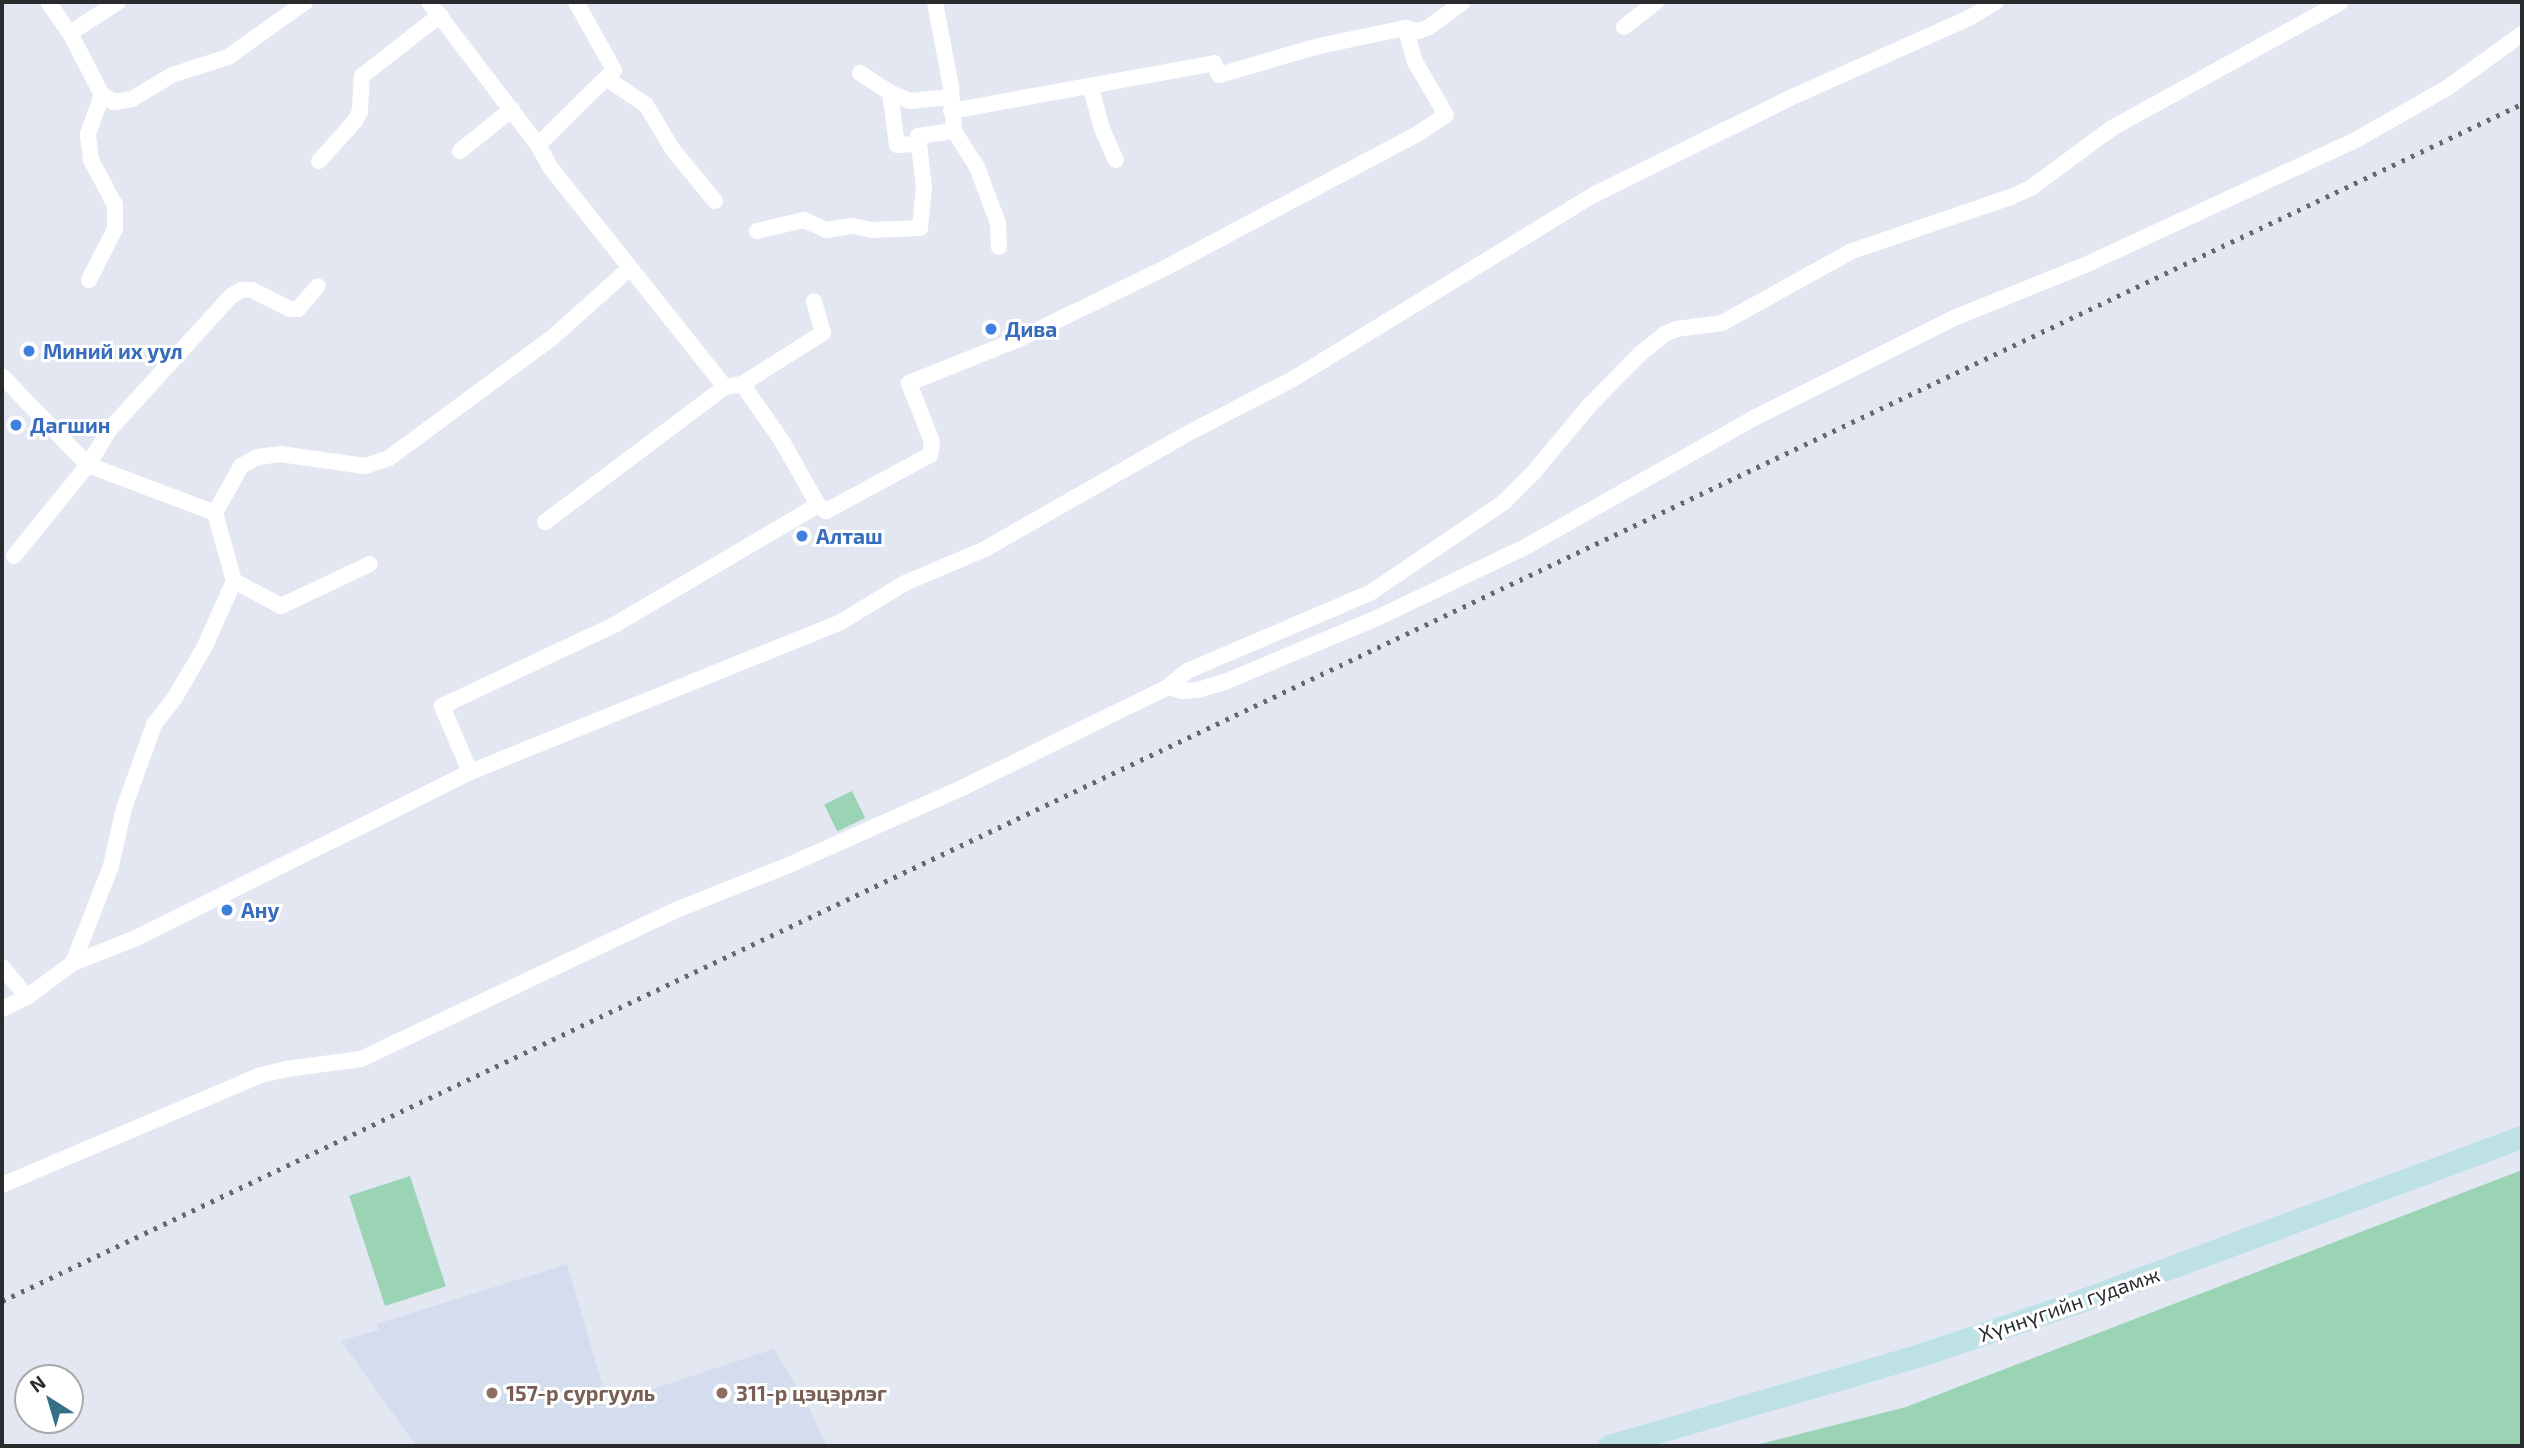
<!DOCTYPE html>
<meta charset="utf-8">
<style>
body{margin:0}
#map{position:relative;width:2524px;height:1448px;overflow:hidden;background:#e2e7f2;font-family:"Exo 2",sans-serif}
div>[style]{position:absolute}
.built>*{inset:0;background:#d4ddee}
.green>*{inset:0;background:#9bd3b5;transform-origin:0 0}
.minor>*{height:16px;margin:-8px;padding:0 8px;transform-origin:8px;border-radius:8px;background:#fff}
.secondary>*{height:23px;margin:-11.5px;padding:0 11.5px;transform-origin:11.5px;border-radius:11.5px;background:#bee1e6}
.rail>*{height:4.5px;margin-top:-2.25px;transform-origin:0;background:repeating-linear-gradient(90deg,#65686e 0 3.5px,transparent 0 10.5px)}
.dots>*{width:19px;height:19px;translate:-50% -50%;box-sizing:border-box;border:4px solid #fff;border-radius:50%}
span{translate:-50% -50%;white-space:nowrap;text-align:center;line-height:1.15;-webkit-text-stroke:6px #fff;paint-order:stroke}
.shop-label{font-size:21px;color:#366cbe;font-weight:700}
.left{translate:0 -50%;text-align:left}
.street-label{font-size:21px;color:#292b2f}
.education-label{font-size:21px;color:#785e54;font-weight:700}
.frame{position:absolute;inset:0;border:4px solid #292b2f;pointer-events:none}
.north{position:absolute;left:14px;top:1364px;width:70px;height:70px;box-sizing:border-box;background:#fff;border:2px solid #a9aaac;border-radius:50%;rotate:323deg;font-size:19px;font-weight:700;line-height:28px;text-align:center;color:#292b2f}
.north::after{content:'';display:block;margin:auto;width:24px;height:32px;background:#356f88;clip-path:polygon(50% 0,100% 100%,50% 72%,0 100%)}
</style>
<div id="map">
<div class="built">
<i style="clip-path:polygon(567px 1264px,608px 1404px,774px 1349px,809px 1408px,827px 1446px,416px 1446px,341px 1341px,378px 1330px,377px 1324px)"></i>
</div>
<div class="green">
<i style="left:852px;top:791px;width:30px;height:31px;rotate:64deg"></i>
<i style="clip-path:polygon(2522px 1170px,2522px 1446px,1752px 1446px,1906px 1407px)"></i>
<i style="left:410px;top:1176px;width:116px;height:64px;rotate:72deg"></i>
</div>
<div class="minor">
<i style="left:48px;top:2px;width:38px;rotate:55deg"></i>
<i style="left:70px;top:33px;width:70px;rotate:62.7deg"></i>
<i style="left:102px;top:95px;width:14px;rotate:30deg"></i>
<i style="left:114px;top:102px;width:18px;rotate:-9deg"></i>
<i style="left:132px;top:99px;width:47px;rotate:-31deg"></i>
<i style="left:172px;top:75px;width:59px;rotate:-17.8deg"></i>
<i style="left:228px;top:57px;width:95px;rotate:-35.5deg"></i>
<i style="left:429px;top:2px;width:180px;rotate:52.7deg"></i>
<i style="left:538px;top:145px;width:25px;rotate:61deg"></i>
<i style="left:550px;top:167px;width:281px;rotate:51.5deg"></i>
<i style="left:725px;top:387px;width:17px;rotate:-10deg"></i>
<i style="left:742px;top:384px;width:70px;rotate:54.9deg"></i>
<i style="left:782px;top:441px;width:73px;rotate:60.6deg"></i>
<i style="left:818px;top:505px;width:10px;rotate:37deg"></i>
<i style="left:826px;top:511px;width:118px;rotate:-28.3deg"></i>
<i style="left:930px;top:455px;width:13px;rotate:-81deg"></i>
<i style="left:932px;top:442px;width:63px;rotate:-111.3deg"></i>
<i style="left:909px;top:383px;width:118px;rotate:-21.8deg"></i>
<i style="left:1019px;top:339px;width:165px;rotate:-25.9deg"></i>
<i style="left:1167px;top:267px;width:285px;rotate:-28deg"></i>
<i style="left:1419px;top:133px;width:32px;rotate:-34deg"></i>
<i style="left:1446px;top:115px;width:61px;rotate:-120.3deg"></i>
<i style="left:1415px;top:62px;width:35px;rotate:-106deg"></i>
<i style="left:1405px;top:28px;width:13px;rotate:13deg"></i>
<i style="left:1418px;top:31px;width:12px;rotate:-20deg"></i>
<i style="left:1429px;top:27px;width:42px;rotate:-36.3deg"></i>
<i style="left:576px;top:2px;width:78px;rotate:60.8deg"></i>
<i style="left:614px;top:70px;width:11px;rotate:135deg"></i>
<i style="left:606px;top:78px;width:48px;rotate:34deg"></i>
<i style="left:646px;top:105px;width:52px;rotate:59deg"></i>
<i style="left:673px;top:150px;width:66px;rotate:50.5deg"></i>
<i style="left:1624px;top:27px;width:41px;rotate:-38deg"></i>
<i style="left:70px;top:33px;width:57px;rotate:-32.9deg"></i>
<i style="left:860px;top:73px;width:37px;rotate:33deg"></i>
<i style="left:891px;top:93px;width:21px;rotate:23deg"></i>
<i style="left:910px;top:101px;width:41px;rotate:-5.6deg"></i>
<i style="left:1091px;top:88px;width:42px;rotate:75deg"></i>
<i style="left:1102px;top:129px;width:34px;rotate:66deg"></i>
<i style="left:890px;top:92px;width:53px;rotate:82.5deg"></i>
<i style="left:897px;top:145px;width:22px;rotate:-3deg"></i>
<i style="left:951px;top:111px;width:267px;rotate:-10.3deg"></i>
<i style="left:1214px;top:63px;width:13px;rotate:67deg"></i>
<i style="left:1219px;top:75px;width:104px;rotate:-16.2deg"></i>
<i style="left:1319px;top:46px;width:88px;rotate:-11.8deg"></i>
<i style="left:954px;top:131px;width:43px;rotate:57.4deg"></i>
<i style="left:977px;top:167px;width:60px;rotate:69.4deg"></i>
<i style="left:998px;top:223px;width:24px;rotate:88deg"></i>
<i style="left:538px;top:145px;width:95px;rotate:-44.6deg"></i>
<i style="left:460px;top:151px;width:67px;rotate:-38.9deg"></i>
<i style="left:319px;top:161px;width:54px;rotate:-48deg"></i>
<i style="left:355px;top:121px;width:11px;rotate:-63deg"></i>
<i style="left:360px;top:111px;width:35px;rotate:-87deg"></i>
<i style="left:362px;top:76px;width:99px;rotate:-38deg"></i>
<i style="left:757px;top:231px;width:48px;rotate:-13.2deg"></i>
<i style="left:804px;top:220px;width:24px;rotate:24deg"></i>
<i style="left:826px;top:230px;width:26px;rotate:-9deg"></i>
<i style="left:852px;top:226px;width:20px;rotate:11deg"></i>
<i style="left:872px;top:230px;width:48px;rotate:-2.4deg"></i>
<i style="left:920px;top:228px;width:41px;rotate:-84.4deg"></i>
<i style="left:924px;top:187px;width:51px;rotate:-96.7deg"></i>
<i style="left:918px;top:136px;width:36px;rotate:-8deg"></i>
<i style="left:954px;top:131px;width:44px;rotate:-93.9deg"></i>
<i style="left:951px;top:87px;width:86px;rotate:-100.7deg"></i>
<i style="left:89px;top:280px;width:57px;rotate:-63deg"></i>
<i style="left:115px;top:229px;width:24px;rotate:-90deg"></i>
<i style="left:115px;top:205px;width:51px;rotate:-118.1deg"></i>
<i style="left:91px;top:160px;width:26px;rotate:-97deg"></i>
<i style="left:88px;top:134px;width:41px;rotate:-70.3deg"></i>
<i style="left:2px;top:376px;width:124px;rotate:46deg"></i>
<i style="left:88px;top:465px;width:136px;rotate:20.7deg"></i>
<i style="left:215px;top:513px;width:71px;rotate:74.4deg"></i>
<i style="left:234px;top:581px;width:73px;rotate:114.1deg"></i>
<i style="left:204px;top:648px;width:59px;rotate:120.5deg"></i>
<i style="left:174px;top:699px;width:33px;rotate:128deg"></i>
<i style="left:154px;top:725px;width:88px;rotate:109.9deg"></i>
<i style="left:124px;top:808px;width:59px;rotate:102.6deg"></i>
<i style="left:111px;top:866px;width:104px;rotate:111.4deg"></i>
<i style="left:742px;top:384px;width:96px;rotate:-32.2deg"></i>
<i style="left:823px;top:333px;width:33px;rotate:-106deg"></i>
<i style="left:215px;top:513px;width:54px;rotate:-61deg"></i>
<i style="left:241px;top:466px;width:18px;rotate:-29deg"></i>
<i style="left:257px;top:457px;width:23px;rotate:-7deg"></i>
<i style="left:280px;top:454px;width:86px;rotate:8deg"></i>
<i style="left:365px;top:466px;width:25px;rotate:-18deg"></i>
<i style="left:389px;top:458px;width:204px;rotate:-36.4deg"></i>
<i style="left:553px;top:337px;width:103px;rotate:-41.9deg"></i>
<i style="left:545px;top:522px;width:225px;rotate:-36.9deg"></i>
<i style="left:14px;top:556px;width:117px;rotate:-50.9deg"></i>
<i style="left:88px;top:465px;width:42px;rotate:-58.6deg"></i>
<i style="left:110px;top:429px;width:180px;rotate:-47.7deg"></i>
<i style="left:231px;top:296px;width:12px;rotate:-31deg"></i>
<i style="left:241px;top:290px;width:11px"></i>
<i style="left:252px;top:290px;width:42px;rotate:26.6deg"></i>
<i style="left:290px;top:309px;width:8px"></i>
<i style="left:298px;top:309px;width:30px;rotate:-49deg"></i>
<i style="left:234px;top:581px;width:53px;rotate:28deg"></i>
<i style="left:281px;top:606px;width:98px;rotate:-25.3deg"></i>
<i style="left:1168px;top:687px;width:15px;rotate:16deg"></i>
<i style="left:1182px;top:691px;width:16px;rotate:-4deg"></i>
<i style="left:1198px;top:690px;width:30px;rotate:-17deg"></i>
<i style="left:1227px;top:681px;width:165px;rotate:-22.8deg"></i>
<i style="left:1379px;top:617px;width:164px;rotate:-25.6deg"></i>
<i style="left:1527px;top:546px;width:263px;rotate:-29.4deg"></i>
<i style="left:1756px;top:417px;width:221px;rotate:-26.6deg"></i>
<i style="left:1954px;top:318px;width:139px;rotate:-22deg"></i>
<i style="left:2083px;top:266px;width:298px;rotate:-24.8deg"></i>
<i style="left:2354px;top:141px;width:107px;rotate:-29.7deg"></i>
<i style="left:2447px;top:88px;width:92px;rotate:-35.8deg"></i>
<i style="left:470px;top:772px;width:72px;rotate:-113deg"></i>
<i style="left:442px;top:706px;width:192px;rotate:-25.2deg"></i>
<i style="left:616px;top:624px;width:234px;rotate:-30.5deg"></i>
<i style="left:2px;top:967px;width:39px;rotate:50deg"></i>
<i style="left:2px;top:1009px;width:28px;rotate:-26deg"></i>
<i style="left:27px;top:997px;width:57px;rotate:-36.5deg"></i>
<i style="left:73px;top:963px;width:66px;rotate:-21.5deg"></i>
<i style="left:134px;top:939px;width:375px;rotate:-26.4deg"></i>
<i style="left:470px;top:772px;width:398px;rotate:-22deg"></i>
<i style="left:839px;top:623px;width:77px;rotate:-31.2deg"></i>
<i style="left:905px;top:583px;width:87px;rotate:-23deg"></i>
<i style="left:985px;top:549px;width:226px;rotate:-29.7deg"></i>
<i style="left:1181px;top:437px;width:126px;rotate:-27.4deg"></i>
<i style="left:1293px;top:379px;width:354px;rotate:-31.5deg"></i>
<i style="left:1595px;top:194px;width:217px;rotate:-26.2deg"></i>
<i style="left:1790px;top:98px;width:196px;rotate:-24.1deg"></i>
<i style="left:1969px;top:18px;width:31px;rotate:-31deg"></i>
<i style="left:2px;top:1185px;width:281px;rotate:-23deg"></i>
<i style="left:261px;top:1075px;width:26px;rotate:-13deg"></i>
<i style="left:286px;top:1069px;width:76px;rotate:-7.6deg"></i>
<i style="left:361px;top:1059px;width:348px;rotate:-25.3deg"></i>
<i style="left:676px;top:910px;width:122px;rotate:-21.7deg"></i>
<i style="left:789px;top:865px;width:192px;rotate:-24deg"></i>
<i style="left:964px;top:787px;width:227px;rotate:-26.1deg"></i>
<i style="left:1168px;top:687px;width:25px;rotate:-40deg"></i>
<i style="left:1187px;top:671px;width:199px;rotate:-23.1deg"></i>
<i style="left:1370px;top:593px;width:161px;rotate:-34.1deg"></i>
<i style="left:1503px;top:503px;width:44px;rotate:-45deg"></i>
<i style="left:1534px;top:472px;width:86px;rotate:-50.2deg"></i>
<i style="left:1589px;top:406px;width:73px;rotate:-45.6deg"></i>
<i style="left:1640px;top:354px;width:32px;rotate:-39deg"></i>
<i style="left:1665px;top:334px;width:12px;rotate:-24deg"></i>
<i style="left:1676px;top:329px;width:46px;rotate:-7.4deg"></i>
<i style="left:1722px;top:323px;width:149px;rotate:-29deg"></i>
<i style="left:1852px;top:251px;width:168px;rotate:-18.8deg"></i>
<i style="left:2011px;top:197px;width:23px;rotate:-25deg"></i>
<i style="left:2032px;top:187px;width:99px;rotate:-36.4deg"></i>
<i style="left:2112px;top:128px;width:261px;rotate:-28.8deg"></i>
</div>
<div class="secondary">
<i style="left:1609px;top:1446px;width:327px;rotate:-16.3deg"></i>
<i style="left:1923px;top:1354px;width:157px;rotate:-18.6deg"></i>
<i style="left:2072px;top:1304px;width:480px;rotate:-20.4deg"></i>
</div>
<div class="rail">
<i style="left:2px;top:1301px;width:2790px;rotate:-25.41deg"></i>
</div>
<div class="dots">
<i style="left:991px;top:329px;background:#3f7fe0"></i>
<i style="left:29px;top:351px;background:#3f7fe0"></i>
<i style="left:16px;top:425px;background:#3f7fe0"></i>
<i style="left:802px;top:536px;background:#3f7fe0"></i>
<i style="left:227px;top:910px;background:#3f7fe0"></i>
<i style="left:492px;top:1393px;background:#8d6e63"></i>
<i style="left:722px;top:1393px;background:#8d6e63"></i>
</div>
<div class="shop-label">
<span class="left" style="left:1005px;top:329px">Дива</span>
<span class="left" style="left:43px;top:351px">Миний их уул</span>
<span class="left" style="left:30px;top:425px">Дагшин</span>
<span class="left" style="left:816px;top:536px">Алташ</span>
<span class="left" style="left:241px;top:910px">Ану</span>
</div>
<div class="street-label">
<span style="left:2069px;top:1304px;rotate:-19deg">Хүннүгийн гудамж</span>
</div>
<div class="education-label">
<span class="left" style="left:506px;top:1393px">157-р сургууль</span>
<span class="left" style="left:736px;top:1393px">311-р цэцэрлэг</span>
</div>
<div class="frame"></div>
<div class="north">N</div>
</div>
